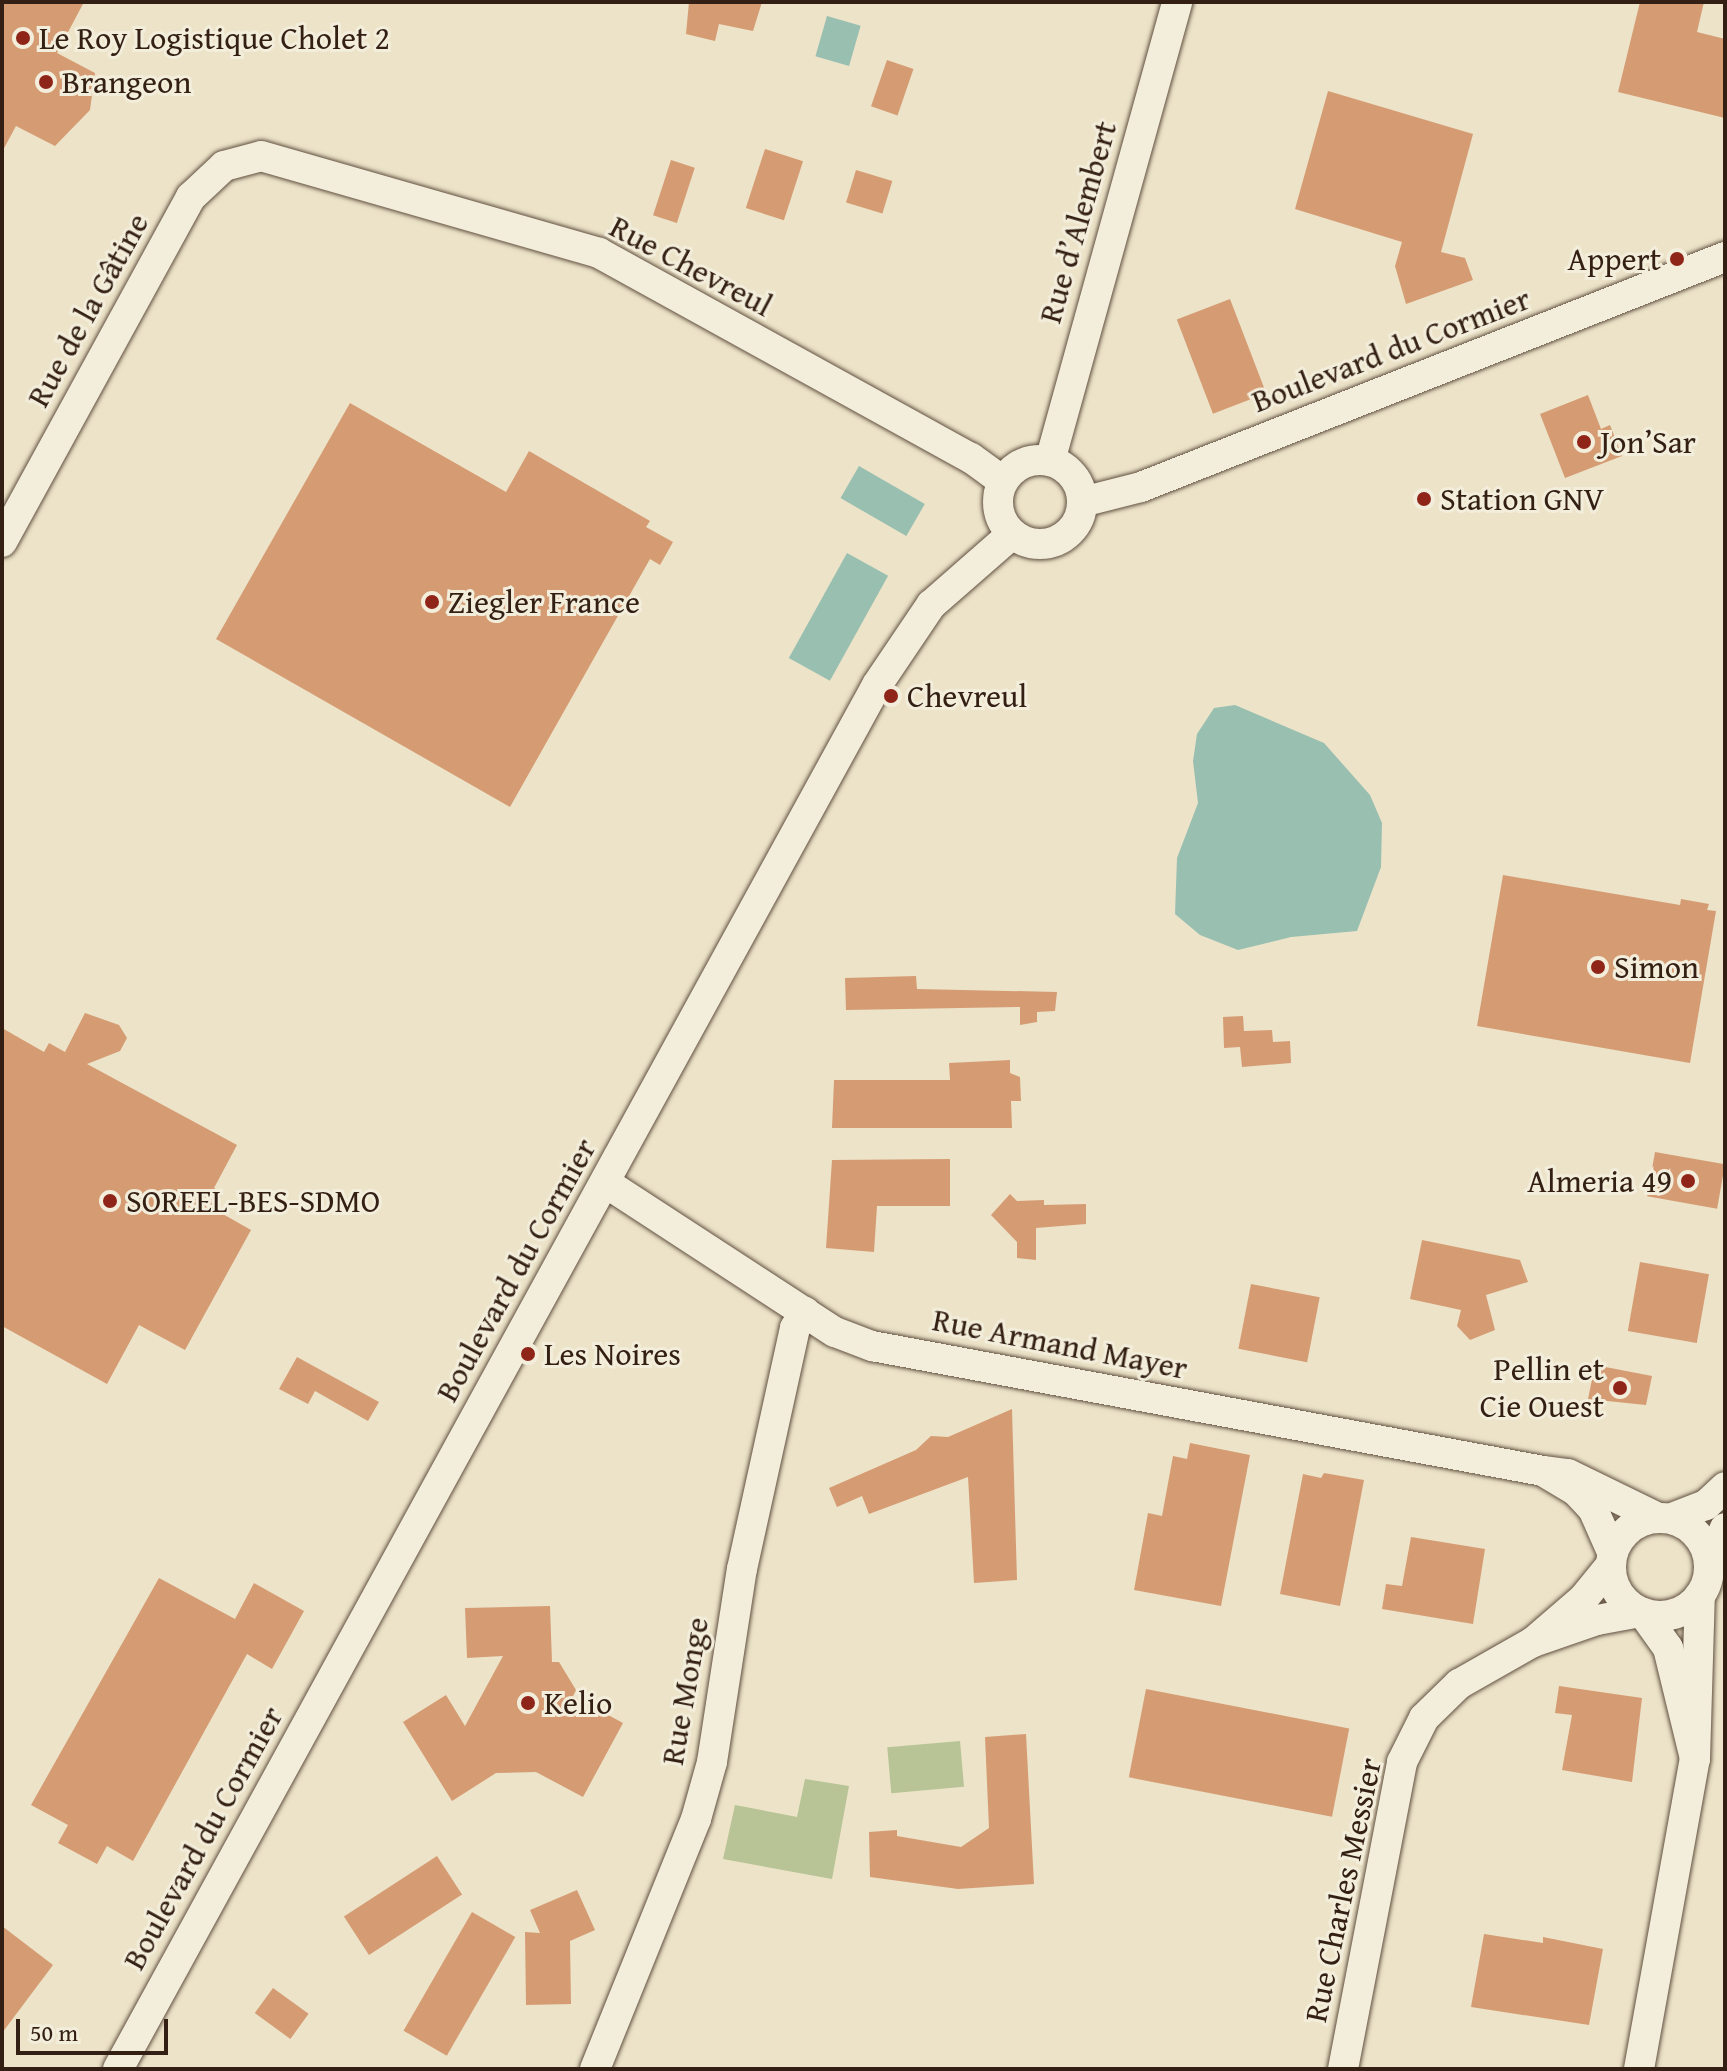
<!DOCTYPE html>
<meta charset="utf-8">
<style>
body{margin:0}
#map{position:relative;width:1727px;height:2071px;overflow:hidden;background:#ece3c8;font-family:"Gentium Book Plus",serif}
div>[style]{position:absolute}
.green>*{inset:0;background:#b8c495;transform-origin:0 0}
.water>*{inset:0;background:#99bfb1;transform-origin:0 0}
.building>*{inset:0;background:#d59c74;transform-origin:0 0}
.roads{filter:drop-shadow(0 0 2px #615040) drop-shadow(0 0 2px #615040)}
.minor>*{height:30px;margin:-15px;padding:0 15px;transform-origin:15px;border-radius:15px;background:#f3eddb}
.minor>.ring{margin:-15px;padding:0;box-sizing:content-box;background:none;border:30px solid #f3eddb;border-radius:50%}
.dots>*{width:22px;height:22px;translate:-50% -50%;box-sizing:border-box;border:4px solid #f3eddb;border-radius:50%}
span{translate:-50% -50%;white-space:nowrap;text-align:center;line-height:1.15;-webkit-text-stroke:6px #f3eddb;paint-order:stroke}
.poi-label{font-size:32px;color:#331f13}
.left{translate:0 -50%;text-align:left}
.right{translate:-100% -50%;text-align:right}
.street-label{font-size:32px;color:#331f13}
.frame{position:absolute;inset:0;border:4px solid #331f13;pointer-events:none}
.scale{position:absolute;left:16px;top:2019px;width:152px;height:36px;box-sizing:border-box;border:4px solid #331f13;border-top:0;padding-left:10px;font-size:24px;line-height:28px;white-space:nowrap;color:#331f13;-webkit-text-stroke:6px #f3eddb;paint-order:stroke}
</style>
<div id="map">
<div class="green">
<i style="left:960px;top:1741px;width:46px;height:73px;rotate:85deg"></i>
<i style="clip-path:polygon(805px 1779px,849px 1786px,832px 1879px,723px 1859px,735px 1805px,797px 1817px)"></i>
</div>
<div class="water">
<i style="left:827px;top:16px;width:35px;height:42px;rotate:16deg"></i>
<i style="left:859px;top:466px;width:76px;height:37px;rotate:30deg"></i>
<i style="left:847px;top:553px;width:47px;height:120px;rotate:29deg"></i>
<i style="clip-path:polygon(1235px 705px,1324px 743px,1370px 795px,1382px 823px,1381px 867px,1357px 931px,1291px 937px,1238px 950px,1200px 935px,1175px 914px,1177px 858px,1198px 803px,1193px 761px,1197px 734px,1214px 708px)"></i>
</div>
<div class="building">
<i style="clip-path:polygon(2px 2px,84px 2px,57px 53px,95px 73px,90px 110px,55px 146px,16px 126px,2px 152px)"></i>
<i style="clip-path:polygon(689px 2px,762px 2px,753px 31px,719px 24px,715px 41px,686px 34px)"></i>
<i style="clip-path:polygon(1640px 2px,1704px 2px,1697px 32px,1725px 39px,1725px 118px,1618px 92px)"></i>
<i style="left:887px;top:60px;width:28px;height:49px;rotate:19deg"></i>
<i style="clip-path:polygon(1328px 91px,1473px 134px,1441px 252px,1465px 258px,1473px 280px,1406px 304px,1395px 266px,1402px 242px,1295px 209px)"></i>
<i style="left:765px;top:149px;width:40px;height:62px;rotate:18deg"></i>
<i style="left:671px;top:160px;width:25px;height:58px;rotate:18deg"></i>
<i style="left:856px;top:170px;width:38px;height:34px;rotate:17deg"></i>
<i style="left:1230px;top:299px;width:101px;height:57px;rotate:69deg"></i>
<i style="clip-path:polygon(1588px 395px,1601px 429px,1610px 425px,1622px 456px,1565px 478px,1540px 414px)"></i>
<i style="clip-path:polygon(350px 403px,506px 492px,529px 451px,650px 521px,646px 527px,673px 542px,660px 565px,650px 559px,510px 807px,216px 639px)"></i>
<i style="clip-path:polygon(1503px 875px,1680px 905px,1681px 899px,1709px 904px,1707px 910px,1716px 911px,1690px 1063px,1477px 1026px)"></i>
<i style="clip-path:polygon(916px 976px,917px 989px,1057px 992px,1055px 1011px,1037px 1012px,1037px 1022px,1020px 1025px,1020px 1007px,846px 1010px,845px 978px)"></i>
<i style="clip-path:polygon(85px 1013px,119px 1025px,127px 1038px,120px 1051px,87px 1064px,237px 1145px,214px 1188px,223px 1193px,214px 1209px,251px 1230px,185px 1350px,139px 1325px,107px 1384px,2px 1326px,2px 1028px,44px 1052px,49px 1043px,65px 1052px)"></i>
<i style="clip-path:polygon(1243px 1016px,1244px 1031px,1272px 1030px,1273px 1042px,1290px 1041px,1291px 1063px,1242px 1067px,1240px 1047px,1224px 1048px,1223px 1017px)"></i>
<i style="clip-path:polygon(1010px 1060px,1010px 1073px,1020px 1077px,1021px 1101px,1011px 1101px,1012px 1128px,832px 1128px,834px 1080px,950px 1080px,949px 1063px)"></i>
<i style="left:1655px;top:1152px;width:71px;height:45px;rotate:10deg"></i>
<i style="clip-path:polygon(950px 1159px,950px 1206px,877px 1206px,874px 1252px,826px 1248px,832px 1160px)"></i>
<i style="clip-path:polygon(1010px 1194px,1017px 1201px,1044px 1200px,1044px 1205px,1086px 1204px,1086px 1224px,1036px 1228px,1036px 1260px,1017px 1258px,1017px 1242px,991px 1215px)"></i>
<i style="clip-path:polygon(1422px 1240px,1520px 1260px,1528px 1282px,1486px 1295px,1495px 1330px,1470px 1340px,1457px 1326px,1461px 1310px,1410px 1299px)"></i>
<i style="left:1640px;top:1262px;width:70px;height:70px;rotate:10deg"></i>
<i style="left:1251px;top:1284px;width:70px;height:66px;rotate:11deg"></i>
<i style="clip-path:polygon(297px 1357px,379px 1402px,368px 1421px,315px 1391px,308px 1404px,279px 1389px)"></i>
<i style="clip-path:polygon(1595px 1365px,1652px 1376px,1646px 1405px,1588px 1399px)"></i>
<i style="clip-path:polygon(1012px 1409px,1017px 1580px,974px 1583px,968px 1477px,869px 1514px,862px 1496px,837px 1507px,829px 1488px,916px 1450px,931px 1436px,948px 1437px)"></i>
<i style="clip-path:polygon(1190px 1443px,1250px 1455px,1221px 1606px,1134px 1590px,1148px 1513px,1162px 1516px,1173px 1456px,1187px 1459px)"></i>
<i style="clip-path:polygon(1324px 1473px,1364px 1480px,1340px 1606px,1280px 1594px,1303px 1474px,1321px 1478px)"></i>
<i style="clip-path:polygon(1411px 1537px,1485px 1549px,1473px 1624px,1382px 1609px,1386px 1584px,1402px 1586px)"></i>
<i style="clip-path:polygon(159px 1578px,235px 1619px,254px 1583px,304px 1611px,272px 1669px,247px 1654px,133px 1861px,107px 1846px,97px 1864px,58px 1843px,68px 1825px,31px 1805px)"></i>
<i style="clip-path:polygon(550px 1606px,552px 1662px,559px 1662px,576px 1690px,573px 1696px,623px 1723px,583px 1797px,536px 1772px,496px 1773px,452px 1801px,403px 1722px,446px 1695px,465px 1726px,503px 1656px,467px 1658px,465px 1608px)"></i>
<i style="clip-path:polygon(1559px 1686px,1642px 1698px,1632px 1782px,1562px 1770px,1572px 1715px,1555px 1713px)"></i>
<i style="left:1146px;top:1689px;width:207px;height:90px;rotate:11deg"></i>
<i style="clip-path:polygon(1026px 1734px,1034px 1884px,958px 1889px,870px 1877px,869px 1832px,897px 1830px,897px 1836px,961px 1847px,989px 1828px,985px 1737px)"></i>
<i style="left:437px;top:1856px;width:46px;height:111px;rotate:57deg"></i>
<i style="clip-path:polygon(577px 1890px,595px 1930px,570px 1941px,571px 2004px,526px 2005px,525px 1932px,540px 1933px,530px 1910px)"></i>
<i style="left:472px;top:1912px;width:50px;height:137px;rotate:30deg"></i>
<i style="clip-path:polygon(2px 1926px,53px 1965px,2px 2033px)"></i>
<i style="clip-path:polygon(1484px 1934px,1543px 1943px,1543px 1937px,1603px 1949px,1589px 2025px,1471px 2007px)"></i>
<i style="left:273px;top:1988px;width:44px;height:31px;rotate:36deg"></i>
</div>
<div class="roads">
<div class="minor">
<i class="ring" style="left:998px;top:460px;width:54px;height:54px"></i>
<i style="left:1050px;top:461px;width:476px;rotate:-74.5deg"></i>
<i style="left:1082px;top:502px;width:61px;rotate:-14.3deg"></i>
<i style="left:1141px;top:487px;width:628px;rotate:-21.5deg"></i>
<i style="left:2px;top:542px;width:393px;rotate:-61.3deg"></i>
<i style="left:191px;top:197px;width:45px;rotate:-43.2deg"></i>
<i style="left:224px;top:166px;width:38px;rotate:-15deg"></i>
<i style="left:261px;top:156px;width:352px;rotate:16deg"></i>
<i style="left:599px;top:253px;width:425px;rotate:28.9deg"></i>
<i style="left:971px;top:458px;width:39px;rotate:36deg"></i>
<i style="left:606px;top:1183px;width:273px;rotate:33.1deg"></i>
<i style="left:835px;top:1332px;width:40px;rotate:21deg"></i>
<i style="left:872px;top:1346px;width:683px;rotate:10.55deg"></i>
<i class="ring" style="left:1611px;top:1518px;width:68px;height:68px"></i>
<i style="left:1672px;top:1518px;width:36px;rotate:-21deg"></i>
<i style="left:1706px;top:1505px;width:26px;rotate:-43deg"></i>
<i style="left:1612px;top:1552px;width:47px;rotate:-113.8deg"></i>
<i style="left:1593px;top:1509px;width:25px;rotate:-133deg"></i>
<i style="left:1576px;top:1491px;width:39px;rotate:-149deg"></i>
<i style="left:1543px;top:1471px;width:25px;rotate:7deg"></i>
<i style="left:1568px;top:1474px;width:98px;rotate:26deg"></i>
<i style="left:1709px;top:1565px;width:40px;rotate:-66.6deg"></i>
<i style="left:1610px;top:1566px;width:41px;rotate:129.1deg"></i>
<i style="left:1584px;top:1598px;width:67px;rotate:139.2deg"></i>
<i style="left:1533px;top:1642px;width:68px;rotate:-19deg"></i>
<i style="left:1597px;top:1620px;width:44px;rotate:-10.5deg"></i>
<i style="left:1643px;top:1613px;width:43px;rotate:54.5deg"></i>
<i style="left:1668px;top:1648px;width:114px;rotate:76.3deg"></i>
<i style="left:1695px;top:1759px;width:164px;rotate:-88.3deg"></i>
<i style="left:118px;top:2069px;width:1578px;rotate:-61.26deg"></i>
<i style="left:877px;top:685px;width:97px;rotate:-56deg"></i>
<i style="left:931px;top:605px;width:108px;rotate:-41.2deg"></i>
<i style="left:595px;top:2069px;width:270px;rotate:-68deg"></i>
<i style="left:696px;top:1819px;width:59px;rotate:-74.3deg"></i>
<i style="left:712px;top:1762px;width:195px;rotate:-81.2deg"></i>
<i style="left:742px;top:1569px;width:247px;rotate:-77.6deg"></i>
<i style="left:795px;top:1328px;width:19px;rotate:-58deg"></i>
<i style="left:1343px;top:2069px;width:313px;rotate:-79.1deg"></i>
<i style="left:1402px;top:1762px;width:49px;rotate:-63.4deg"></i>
<i style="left:1424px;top:1718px;width:49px;rotate:-44.2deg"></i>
<i style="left:1459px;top:1684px;width:85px;rotate:-29.6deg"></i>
<i style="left:1639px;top:2069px;width:315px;rotate:-79.8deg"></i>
</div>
</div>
<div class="dots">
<i style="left:23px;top:38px;background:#8f2418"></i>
<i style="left:46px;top:82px;background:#8f2418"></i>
<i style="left:1677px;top:259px;background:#8f2418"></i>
<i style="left:1584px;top:442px;background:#8f2418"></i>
<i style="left:1424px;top:499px;background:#8f2418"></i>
<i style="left:432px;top:602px;background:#8f2418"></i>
<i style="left:891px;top:696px;background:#8f2418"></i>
<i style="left:1598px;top:967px;background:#8f2418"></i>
<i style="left:1688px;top:1181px;background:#8f2418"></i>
<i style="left:110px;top:1201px;background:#8f2418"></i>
<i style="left:528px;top:1354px;background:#8f2418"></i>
<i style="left:1620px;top:1388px;background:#8f2418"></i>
<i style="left:528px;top:1703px;background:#8f2418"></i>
</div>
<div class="poi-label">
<span class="left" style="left:39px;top:38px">Le Roy Logistique Cholet 2</span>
<span class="left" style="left:62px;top:82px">Brangeon</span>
<span class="right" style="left:1661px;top:259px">Appert</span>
<span class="left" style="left:1600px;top:442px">Jon’Sar</span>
<span class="left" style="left:1440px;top:499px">Station GNV</span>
<span class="left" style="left:448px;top:602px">Ziegler France</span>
<span class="left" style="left:907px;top:696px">Chevreul</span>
<span class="left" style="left:1614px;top:967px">Simon</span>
<span class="right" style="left:1672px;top:1181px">Almeria 49</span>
<span class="left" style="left:126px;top:1201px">SOREEL-BES-SDMO</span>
<span class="left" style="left:544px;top:1354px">Les Noires</span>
<span class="right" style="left:1604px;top:1388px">Pellin et<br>Cie Ouest</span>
<span class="left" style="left:544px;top:1703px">Kelio</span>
</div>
<div class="street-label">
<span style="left:1078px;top:222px;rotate:-74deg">Rue d’Alembert</span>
<span style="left:691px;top:266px;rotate:28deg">Rue Chevreul</span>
<span style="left:88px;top:310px;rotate:-61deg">Rue de la Gâtine</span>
<span style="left:1391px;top:350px;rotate:-21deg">Boulevard du Cormier</span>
<span style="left:516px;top:1270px;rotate:-61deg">Boulevard du Cormier</span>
<span style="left:1060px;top:1344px;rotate:11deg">Rue Armand Mayer</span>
<span style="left:685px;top:1691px;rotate:-80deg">Rue Monge</span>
<span style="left:203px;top:1838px;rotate:-61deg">Boulevard du Cormier</span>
<span style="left:1343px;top:1890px;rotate:-78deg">Rue Charles Messier</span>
</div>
<div class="frame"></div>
<div class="scale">50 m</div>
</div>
